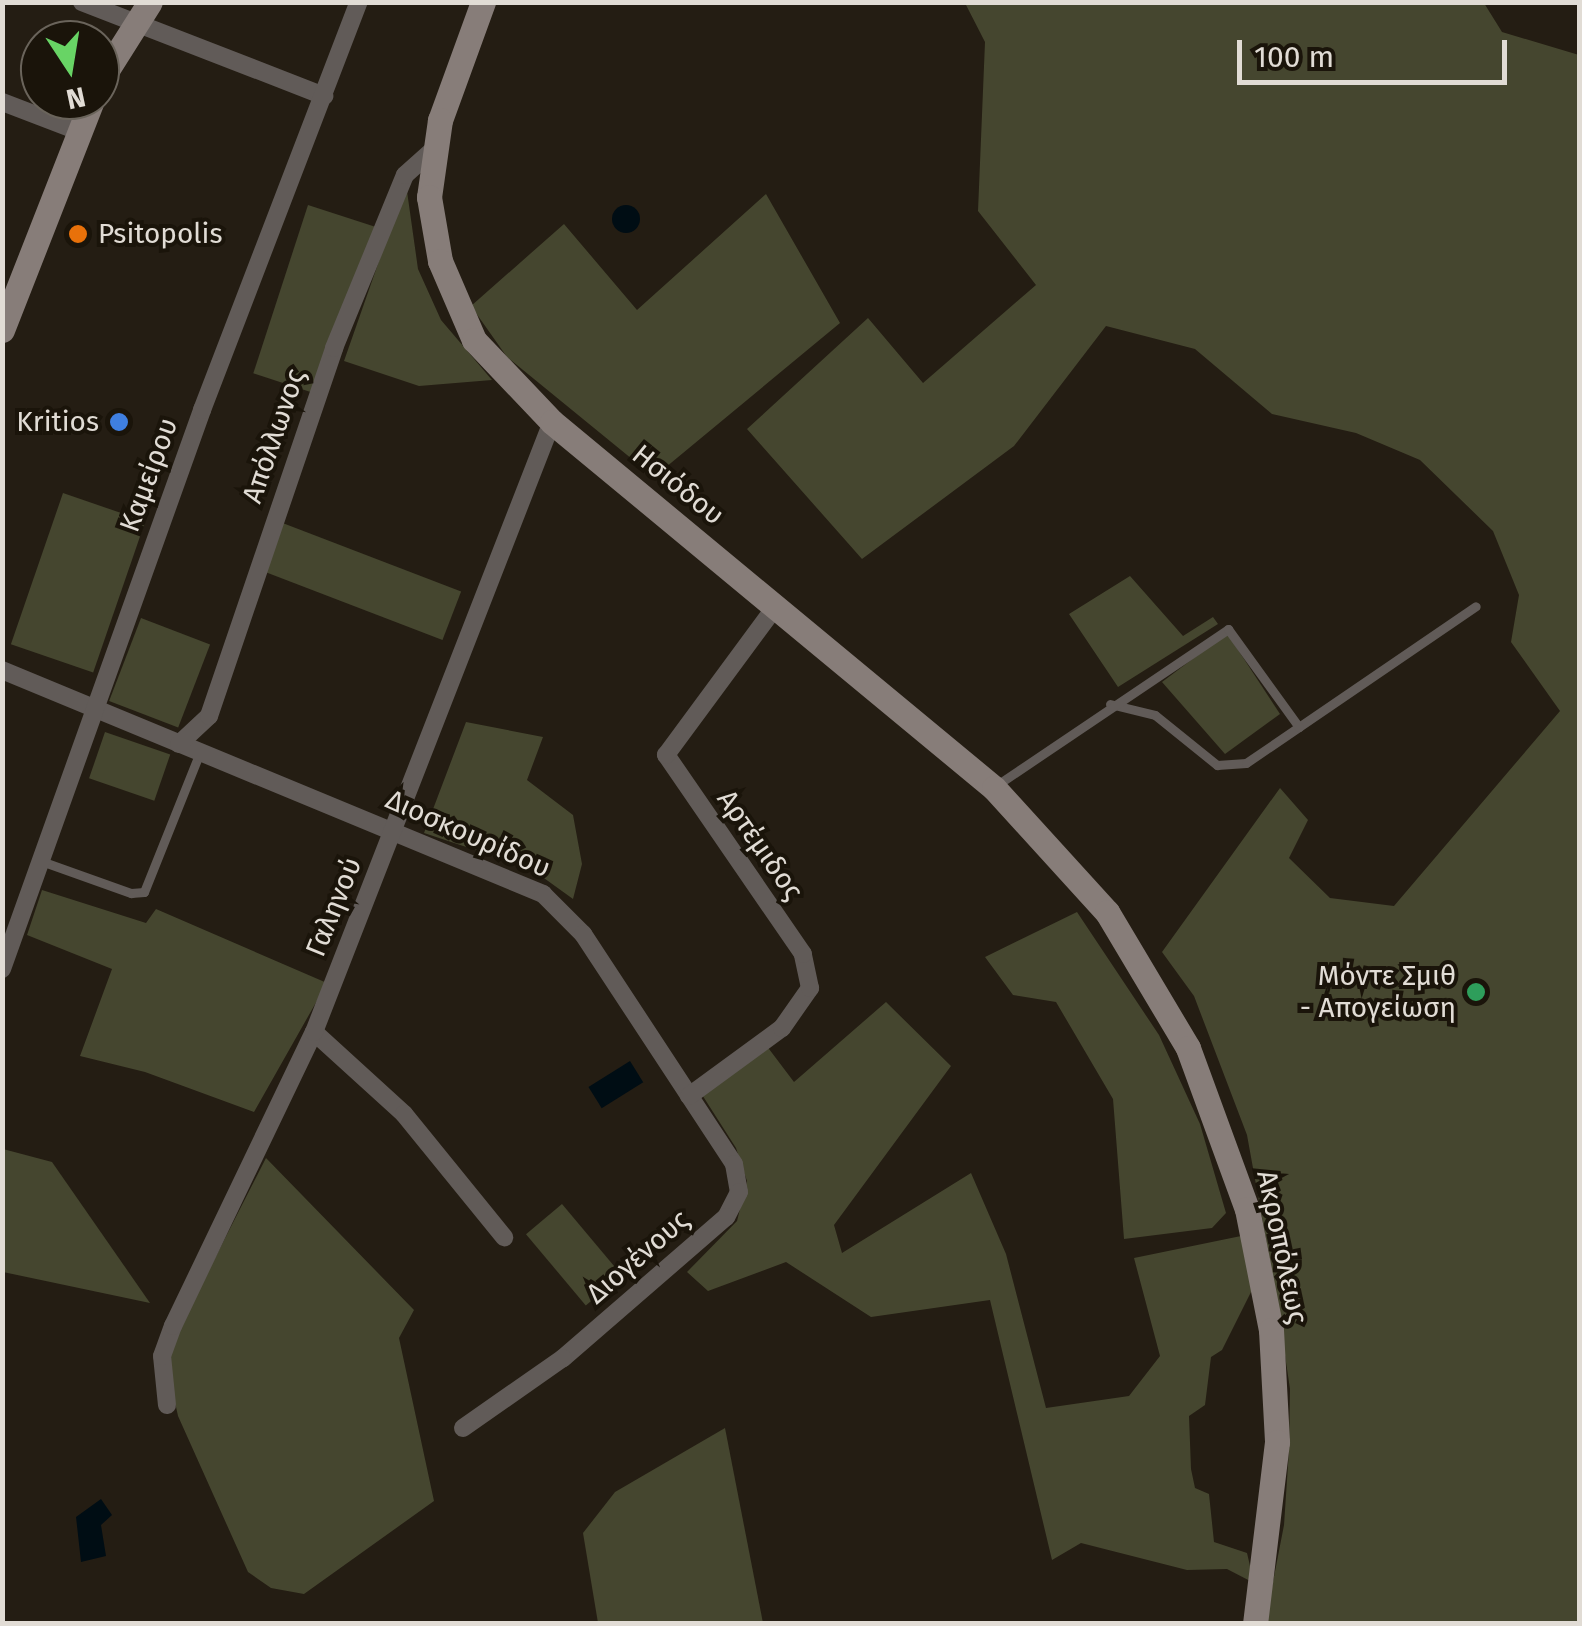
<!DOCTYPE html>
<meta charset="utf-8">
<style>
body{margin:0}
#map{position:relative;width:1582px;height:1626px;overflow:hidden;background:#241d13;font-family:"Fira Sans",sans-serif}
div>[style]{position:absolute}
.green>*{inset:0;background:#45462f;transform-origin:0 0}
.water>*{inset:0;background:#000d14;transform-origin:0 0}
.round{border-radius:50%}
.lane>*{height:9px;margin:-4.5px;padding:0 4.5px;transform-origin:4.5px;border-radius:4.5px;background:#615b58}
.street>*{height:18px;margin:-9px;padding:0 9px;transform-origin:9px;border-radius:9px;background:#615b58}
.secondary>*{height:25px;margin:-12.5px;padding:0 12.5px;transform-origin:12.5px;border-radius:12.5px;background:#877d79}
.dots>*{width:28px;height:28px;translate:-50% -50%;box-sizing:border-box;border:5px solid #1a140a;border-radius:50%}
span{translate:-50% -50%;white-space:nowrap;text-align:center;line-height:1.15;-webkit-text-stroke:8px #1a140a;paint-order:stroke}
.poi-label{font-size:28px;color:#e1dcd5}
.left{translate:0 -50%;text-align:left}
.right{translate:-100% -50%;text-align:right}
.street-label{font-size:28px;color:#e1dcd5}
.frame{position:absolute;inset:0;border:5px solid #e1dcd5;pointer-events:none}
.north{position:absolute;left:20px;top:20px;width:100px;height:100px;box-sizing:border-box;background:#1a140a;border:2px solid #6a645b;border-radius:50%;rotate:168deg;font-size:28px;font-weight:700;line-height:40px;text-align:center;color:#e1dcd5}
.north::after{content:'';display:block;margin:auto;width:35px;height:45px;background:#68d465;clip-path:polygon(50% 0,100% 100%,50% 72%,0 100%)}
.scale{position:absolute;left:1237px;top:40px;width:270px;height:45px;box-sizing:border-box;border:5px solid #e1dcd5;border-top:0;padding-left:12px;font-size:30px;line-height:35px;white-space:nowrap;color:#e1dcd5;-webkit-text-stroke:8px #1a140a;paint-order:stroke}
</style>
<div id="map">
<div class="green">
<i style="clip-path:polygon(965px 3px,1484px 3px,1502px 32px,1579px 55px,1579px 1623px,1265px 1623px,1284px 1525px,1289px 1450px,1290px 1389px,1276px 1295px,1247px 1135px,1194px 996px,1162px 952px,1280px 788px,1308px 820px,1289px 858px,1330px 898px,1394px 906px,1560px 711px,1511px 642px,1519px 595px,1493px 531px,1420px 460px,1356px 433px,1272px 414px,1195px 349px,1106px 326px,1014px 446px,862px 559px,747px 429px,868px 318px,923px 383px,1036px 285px,978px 211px,985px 42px)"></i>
<i style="clip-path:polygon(406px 184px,418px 269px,441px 320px,492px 380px,419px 386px,344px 361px)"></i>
<i style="clip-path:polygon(766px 194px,840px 323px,654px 477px,507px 357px,471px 306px,564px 224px,637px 310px)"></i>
<i style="left:308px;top:205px;width:73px;height:177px;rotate:18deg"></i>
<i style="left:63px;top:493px;width:87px;height:160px;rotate:19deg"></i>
<i style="left:280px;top:522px;width:194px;height:52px;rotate:21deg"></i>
<i style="clip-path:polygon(1130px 576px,1183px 636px,1213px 617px,1218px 624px,1118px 687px,1069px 614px)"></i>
<i style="left:141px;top:618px;width:74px;height:89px;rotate:21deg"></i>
<i style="clip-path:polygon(1227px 633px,1280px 714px,1225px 754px,1162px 682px)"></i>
<i style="clip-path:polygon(466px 722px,543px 737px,527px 780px,573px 815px,582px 864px,573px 899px,530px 868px,424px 833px)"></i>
<i style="left:105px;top:732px;width:69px;height:49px;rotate:19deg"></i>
<i style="clip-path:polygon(42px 890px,146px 923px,156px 909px,327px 983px,254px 1112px,145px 1072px,80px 1056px,112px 969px,27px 935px)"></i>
<i style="clip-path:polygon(1077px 912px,1159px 1035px,1200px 1124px,1226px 1213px,1212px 1228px,1124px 1239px,1113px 1099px,1056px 1002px,1013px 995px,985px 957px)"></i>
<i style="clip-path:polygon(886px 1002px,951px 1066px,834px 1225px,842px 1253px,971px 1173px,1006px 1254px,1046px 1408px,1129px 1396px,1160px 1356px,1134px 1258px,1241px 1236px,1253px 1288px,1222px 1350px,1211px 1357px,1205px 1405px,1189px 1416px,1191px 1469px,1195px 1488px,1209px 1494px,1214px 1542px,1247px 1553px,1254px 1583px,1227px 1569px,1187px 1570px,1081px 1543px,1052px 1560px,990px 1300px,871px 1317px,786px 1262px,708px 1291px,687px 1272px,737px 1221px,747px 1181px,736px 1148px,699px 1090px,766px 1045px,794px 1082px)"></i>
<i style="clip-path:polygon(3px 1149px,52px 1162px,150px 1303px,3px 1272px)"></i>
<i style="clip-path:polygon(266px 1158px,414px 1310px,399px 1338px,434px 1501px,304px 1594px,271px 1588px,248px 1572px,178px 1416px,165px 1356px)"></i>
<i style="left:562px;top:1204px;width:93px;height:47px;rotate:50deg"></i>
<i style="clip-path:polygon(725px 1428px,763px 1623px,598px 1623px,583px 1533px,615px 1492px)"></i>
</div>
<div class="water">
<i class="round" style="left:612px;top:205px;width:28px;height:28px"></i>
<i style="left:630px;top:1061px;width:25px;height:49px;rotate:58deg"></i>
<i style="clip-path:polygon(101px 1499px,112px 1515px,101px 1525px,106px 1556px,81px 1562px,76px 1517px)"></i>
</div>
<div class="lane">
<i style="left:1110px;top:704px;width:46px;rotate:13.7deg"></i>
<i style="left:1155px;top:715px;width:80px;rotate:38.9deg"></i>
<i style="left:1217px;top:765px;width:29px;rotate:-4deg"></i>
<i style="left:1246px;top:763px;width:278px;rotate:-34.3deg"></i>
<i style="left:997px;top:785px;width:279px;rotate:-34deg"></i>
<i style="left:1228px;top:629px;width:121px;rotate:54.1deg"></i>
<i style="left:41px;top:861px;width:96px;rotate:19.6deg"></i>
<i style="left:131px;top:893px;width:13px;rotate:-4deg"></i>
<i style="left:144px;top:892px;width:151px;rotate:-68.2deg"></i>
</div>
<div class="street">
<i style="left:82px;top:2px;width:260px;rotate:21.2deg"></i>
<i style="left:2px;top:102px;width:81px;rotate:20.9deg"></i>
<i style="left:2px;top:670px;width:586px;rotate:22.49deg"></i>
<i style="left:543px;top:894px;width:57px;rotate:45deg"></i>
<i style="left:583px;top:934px;width:275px;rotate:56.7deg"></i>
<i style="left:734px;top:1164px;width:28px;rotate:80deg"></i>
<i style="left:739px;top:1192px;width:28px;rotate:117deg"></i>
<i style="left:726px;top:1217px;width:216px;rotate:139.1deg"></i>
<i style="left:563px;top:1358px;width:122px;rotate:145deg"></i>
<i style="left:179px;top:744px;width:41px;rotate:-43deg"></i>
<i style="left:209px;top:716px;width:389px;rotate:-71.2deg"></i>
<i style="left:334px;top:348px;width:187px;rotate:-67.7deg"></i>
<i style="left:405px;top:175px;width:38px;rotate:-42deg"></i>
<i style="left:2px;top:969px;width:594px;rotate:-70.31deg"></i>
<i style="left:202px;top:410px;width:437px;rotate:-69deg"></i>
<i style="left:314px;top:1032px;width:122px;rotate:42.3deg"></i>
<i style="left:404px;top:1114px;width:159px;rotate:50.9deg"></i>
<i style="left:689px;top:1096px;width:115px;rotate:-36.2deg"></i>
<i style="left:782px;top:1028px;width:49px;rotate:-55deg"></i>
<i style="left:810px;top:988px;width:35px;rotate:-102deg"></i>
<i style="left:803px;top:954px;width:242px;rotate:-124.5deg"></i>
<i style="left:666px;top:755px;width:185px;rotate:-53.6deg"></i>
<i style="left:167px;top:1405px;width:49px;rotate:-95.8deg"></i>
<i style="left:162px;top:1356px;width:32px;rotate:-70deg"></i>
<i style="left:173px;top:1326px;width:326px;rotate:-64.4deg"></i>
<i style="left:314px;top:1032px;width:655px;rotate:-68.69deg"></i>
</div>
<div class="secondary">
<i style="left:483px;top:2px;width:126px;rotate:110deg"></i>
<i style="left:440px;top:120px;width:78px;rotate:98.1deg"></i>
<i style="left:429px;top:197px;width:65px;rotate:80.2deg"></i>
<i style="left:440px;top:261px;width:86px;rotate:66.7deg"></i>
<i style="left:474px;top:340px;width:113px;rotate:46.4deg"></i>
<i style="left:552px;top:422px;width:574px;rotate:39.63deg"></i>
<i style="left:994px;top:788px;width:168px;rotate:47.7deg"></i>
<i style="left:1107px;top:912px;width:158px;rotate:59.2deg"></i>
<i style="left:1188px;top:1048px;width:171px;rotate:69.9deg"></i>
<i style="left:1247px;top:1209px;width:123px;rotate:78.8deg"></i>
<i style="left:1271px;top:1330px;width:112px;rotate:86.9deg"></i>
<i style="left:1277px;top:1442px;width:183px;rotate:96.9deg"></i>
<i style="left:100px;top:81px;width:93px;rotate:-57.7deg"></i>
<i style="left:2px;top:330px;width:247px;rotate:-68.6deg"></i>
</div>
<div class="dots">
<i style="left:78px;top:234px;background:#e8710a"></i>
<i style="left:119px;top:422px;background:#3f7fe0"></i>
<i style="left:1476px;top:992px;background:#2e9e5b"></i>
</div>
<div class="poi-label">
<span class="left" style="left:98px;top:234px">Psitopolis</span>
<span class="right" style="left:99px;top:422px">Kritios</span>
<span class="right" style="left:1456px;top:992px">Μόντε Σμιθ<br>- Απογείωση</span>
</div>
<div class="street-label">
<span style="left:274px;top:436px;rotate:-71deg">Απόλλωνος</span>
<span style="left:149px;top:475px;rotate:-70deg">Καμείρου</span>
<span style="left:678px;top:485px;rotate:39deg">Ησιόδου</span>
<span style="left:468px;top:834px;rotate:24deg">Διοσκουρίδου</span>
<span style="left:760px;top:845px;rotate:55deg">Αρτέμιδος</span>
<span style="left:334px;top:907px;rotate:-68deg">Γαληνού</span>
<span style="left:1282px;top:1247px;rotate:78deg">Ακροπόλεως</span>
<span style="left:638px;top:1257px;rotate:-41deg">Διογένους</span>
</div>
<div class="frame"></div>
<div class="north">N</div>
<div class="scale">100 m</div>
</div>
